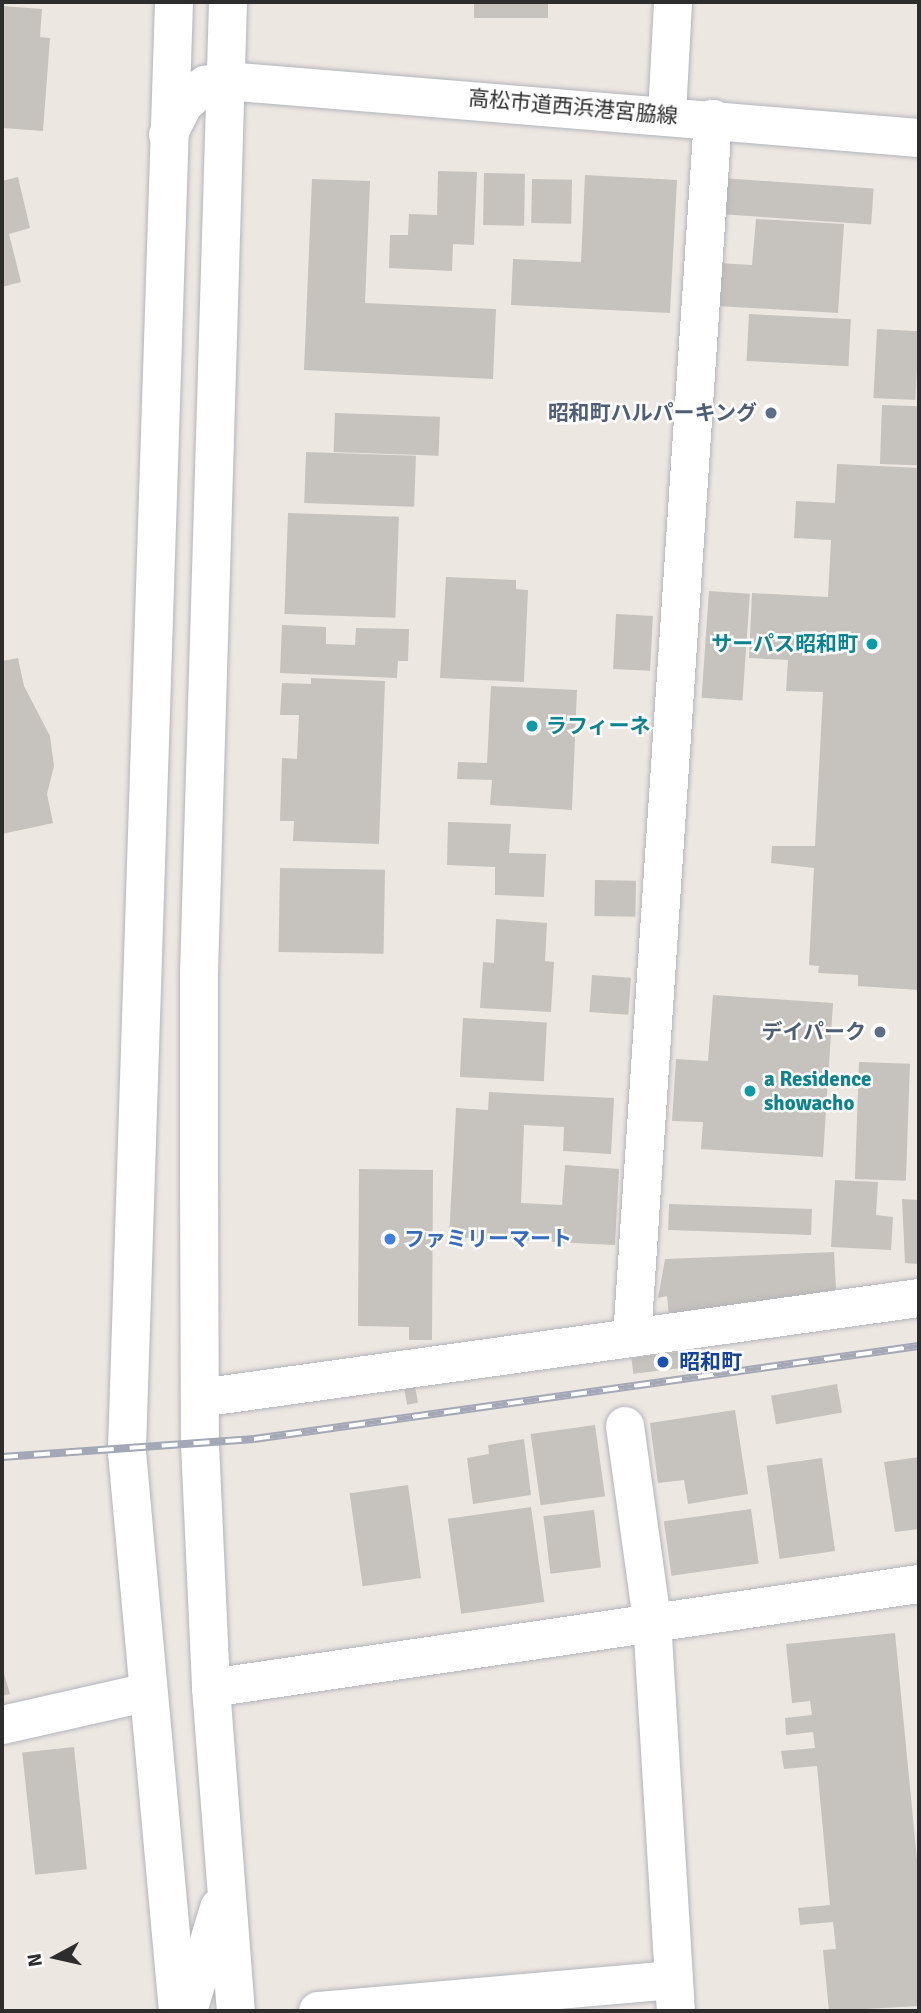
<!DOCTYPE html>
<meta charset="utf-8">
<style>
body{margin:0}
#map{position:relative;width:921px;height:2013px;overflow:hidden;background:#ede7e2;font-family:Signika,"Noto Sans JP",sans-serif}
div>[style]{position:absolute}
.building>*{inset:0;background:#c6c2bd;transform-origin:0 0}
.roads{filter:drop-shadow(0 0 2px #b2b4bc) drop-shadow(0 0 2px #b2b4bc)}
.minor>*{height:38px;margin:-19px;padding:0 19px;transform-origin:19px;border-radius:19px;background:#fff}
.rail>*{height:8px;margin-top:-4px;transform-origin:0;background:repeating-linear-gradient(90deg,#fff 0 16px,#a4a8b6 0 32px);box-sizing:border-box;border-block:2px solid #a4a8b6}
.dots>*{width:19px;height:19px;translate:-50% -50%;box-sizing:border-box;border:4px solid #fff;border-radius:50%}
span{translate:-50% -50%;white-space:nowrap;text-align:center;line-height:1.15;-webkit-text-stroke:5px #fff;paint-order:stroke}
.street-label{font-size:21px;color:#2d2d2d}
.service-label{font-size:21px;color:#4e5e75;font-weight:700}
.right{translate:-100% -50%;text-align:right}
.culture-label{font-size:21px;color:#0d838f;font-weight:700}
.left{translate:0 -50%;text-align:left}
.shop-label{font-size:21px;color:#366cbe;font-weight:700}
.transit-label{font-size:21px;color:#164399;font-weight:700}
.frame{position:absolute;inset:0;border:4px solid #2d2d2d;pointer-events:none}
.north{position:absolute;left:21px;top:1922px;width:70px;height:70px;-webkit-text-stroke:5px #fff;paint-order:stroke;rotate:262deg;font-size:19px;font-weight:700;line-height:28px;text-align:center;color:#2d2d2d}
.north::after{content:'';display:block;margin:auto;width:24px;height:32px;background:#2d2d2d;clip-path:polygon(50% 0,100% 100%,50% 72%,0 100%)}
</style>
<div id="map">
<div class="building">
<i style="left:474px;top:2px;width:74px;height:16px"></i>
<i style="clip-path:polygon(2px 6px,42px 9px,40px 37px,50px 38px,43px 131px,3px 128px)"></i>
<i style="clip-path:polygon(438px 171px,477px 172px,474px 245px,453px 244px,452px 271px,389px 268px,390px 235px,408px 235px,409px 214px,437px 215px)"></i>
<i style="left:484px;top:173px;width:41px;height:52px;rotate:1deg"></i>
<i style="clip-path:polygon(585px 175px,677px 180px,670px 313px,511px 305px,513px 259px,581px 262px)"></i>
<i style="clip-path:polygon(18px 177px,30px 228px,9px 234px,21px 282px,2px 287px,2px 181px)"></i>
<i style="left:722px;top:178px;width:152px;height:36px;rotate:4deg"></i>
<i style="clip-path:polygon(312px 179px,370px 181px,365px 303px,496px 309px,493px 379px,304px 370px)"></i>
<i style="left:532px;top:179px;width:40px;height:44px;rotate:1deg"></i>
<i style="clip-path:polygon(756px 219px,844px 224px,838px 313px,717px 306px,719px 263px,752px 265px)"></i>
<i style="left:749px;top:314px;width:102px;height:47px;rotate:3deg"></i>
<i style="left:877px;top:329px;width:42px;height:69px;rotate:3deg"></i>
<i style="left:882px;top:405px;width:37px;height:59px;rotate:2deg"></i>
<i style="left:335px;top:413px;width:105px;height:39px;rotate:2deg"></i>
<i style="left:306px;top:452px;width:110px;height:51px;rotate:2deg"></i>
<i style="clip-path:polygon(837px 464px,919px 468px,919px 990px,858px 986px,858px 975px,818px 973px,819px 966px,809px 965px,814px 868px,771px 863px,772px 846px,815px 846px,823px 692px,786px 691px,788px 660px,749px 658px,752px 593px,828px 597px,831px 540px,794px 538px,796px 501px,835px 503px)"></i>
<i style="left:288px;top:513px;width:111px;height:101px;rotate:2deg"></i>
<i style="clip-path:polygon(446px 577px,516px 580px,516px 589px,528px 590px,524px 682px,440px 678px)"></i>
<i style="left:709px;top:591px;width:41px;height:107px;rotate:4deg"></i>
<i style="left:616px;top:614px;width:37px;height:55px;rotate:3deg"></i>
<i style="clip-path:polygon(282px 625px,326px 627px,326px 644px,355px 645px,356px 628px,409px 629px,408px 661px,398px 661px,397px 678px,280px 673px)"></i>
<i style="clip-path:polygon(18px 658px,24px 686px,50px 736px,54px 766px,47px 794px,53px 823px,2px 834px,2px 661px)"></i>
<i style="clip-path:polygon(311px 678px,385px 681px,379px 844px,293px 841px,294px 821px,280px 821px,282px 758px,297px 759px,299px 715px,280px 715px,282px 683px,311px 684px)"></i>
<i style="clip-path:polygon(491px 686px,577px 690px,572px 810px,490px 805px,492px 780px,457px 779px,458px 762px,487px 763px)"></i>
<i style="clip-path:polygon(448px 822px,511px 824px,509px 853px,546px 854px,544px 897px,495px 895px,495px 867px,447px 865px)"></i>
<i style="left:280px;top:868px;width:105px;height:84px;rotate:1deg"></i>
<i style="left:595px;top:880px;width:41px;height:36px;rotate:1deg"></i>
<i style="clip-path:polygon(496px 919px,547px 923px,545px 961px,554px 962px,551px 1012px,480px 1008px,483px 962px,494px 963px)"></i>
<i style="left:592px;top:975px;width:39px;height:37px;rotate:4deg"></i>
<i style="clip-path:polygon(713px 995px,833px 1003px,823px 1157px,701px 1149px,703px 1122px,672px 1121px,676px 1059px,708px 1061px)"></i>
<i style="left:463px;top:1018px;width:84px;height:59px;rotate:3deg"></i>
<i style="left:859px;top:1062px;width:51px;height:117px;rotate:2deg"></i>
<i style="clip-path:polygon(489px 1092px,614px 1098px,611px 1154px,563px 1151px,564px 1127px,524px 1125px,521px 1203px,562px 1205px,565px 1165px,619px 1169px,615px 1245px,449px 1237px,456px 1108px,488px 1110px)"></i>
<i style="clip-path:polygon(359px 1169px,433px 1170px,432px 1340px,409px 1340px,409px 1327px,358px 1326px)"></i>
<i style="clip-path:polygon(835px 1180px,878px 1182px,876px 1215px,893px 1217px,891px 1250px,831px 1247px)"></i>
<i style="clip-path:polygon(902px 1199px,919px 1200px,919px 1264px,905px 1263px)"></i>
<i style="left:812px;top:1209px;width:26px;height:143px;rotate:92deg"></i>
<i style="clip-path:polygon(834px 1252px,836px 1289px,805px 1298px,669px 1317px,667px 1296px,658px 1298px,665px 1259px)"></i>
<i style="left:680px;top:1352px;width:16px;height:49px;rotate:83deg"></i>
<i style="left:837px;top:1384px;width:29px;height:67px;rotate:80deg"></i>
<i style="left:415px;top:1387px;width:16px;height:11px;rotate:79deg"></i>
<i style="clip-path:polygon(735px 1410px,748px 1494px,688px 1504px,684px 1480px,658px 1483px,650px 1423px)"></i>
<i style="left:595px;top:1425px;width:72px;height:65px;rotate:82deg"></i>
<i style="clip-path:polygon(524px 1439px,531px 1495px,473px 1504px,467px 1458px,489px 1454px,488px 1445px)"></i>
<i style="clip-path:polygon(919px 1457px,919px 1529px,895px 1532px,884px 1462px)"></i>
<i style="left:822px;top:1458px;width:94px;height:56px;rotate:82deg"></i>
<i style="left:408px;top:1485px;width:94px;height:59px;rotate:82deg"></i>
<i style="left:531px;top:1507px;width:96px;height:84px;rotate:82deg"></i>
<i style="left:751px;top:1509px;width:55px;height:88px;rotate:82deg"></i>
<i style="left:594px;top:1510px;width:58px;height:51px;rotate:83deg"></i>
<i style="clip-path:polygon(895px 1633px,919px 1880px,919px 2006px,829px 2011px,823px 1950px,836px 1949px,833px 1922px,800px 1925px,798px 1908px,830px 1905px,817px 1766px,784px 1769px,781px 1751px,815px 1748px,813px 1732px,786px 1735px,785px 1718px,812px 1715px,810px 1701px,792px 1703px,786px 1644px)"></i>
<i style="clip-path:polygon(2px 1667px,10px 1694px,2px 1696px)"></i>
<i style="left:74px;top:1747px;width:123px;height:52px;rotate:84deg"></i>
</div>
<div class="roads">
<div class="minor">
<i style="left:174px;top:2px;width:1451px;rotate:91.86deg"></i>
<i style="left:127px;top:1452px;width:561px;rotate:84.79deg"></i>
<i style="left:228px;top:2px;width:971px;rotate:91.71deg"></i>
<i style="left:199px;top:973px;width:202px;rotate:90deg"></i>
<i style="left:199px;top:1175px;width:269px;rotate:89.8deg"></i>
<i style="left:200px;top:1444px;width:244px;rotate:87.4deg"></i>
<i style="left:211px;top:1688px;width:324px;rotate:85.6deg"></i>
<i style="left:667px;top:114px;width:112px;rotate:-86.9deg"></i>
<i style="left:168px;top:135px;width:34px;rotate:-63deg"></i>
<i style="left:183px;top:105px;width:30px;rotate:-42deg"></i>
<i style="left:205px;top:85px;width:21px;rotate:-11deg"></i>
<i style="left:226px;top:81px;width:695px;rotate:4.7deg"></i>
<i style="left:632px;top:1338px;width:1222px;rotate:-86.2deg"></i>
<i style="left:200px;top:1398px;width:726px;rotate:-7.92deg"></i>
<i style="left:625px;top:1426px;width:196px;rotate:82.1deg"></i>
<i style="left:652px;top:1620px;width:392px;rotate:86.5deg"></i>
<i style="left:211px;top:1688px;width:716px;rotate:-8.36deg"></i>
<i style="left:2px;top:1725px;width:150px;rotate:-12.7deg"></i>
<i style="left:188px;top:2011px;width:108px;rotate:-73.2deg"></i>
<i style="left:318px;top:2011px;width:357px;rotate:-5deg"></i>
</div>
</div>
<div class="rail">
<i style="left:2px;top:1457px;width:253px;rotate:-4.1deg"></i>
<i style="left:254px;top:1439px;width:671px;rotate:-7.96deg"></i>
</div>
<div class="dots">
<i style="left:771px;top:413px;background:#5c6f8a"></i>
<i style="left:872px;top:644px;background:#0f9aa8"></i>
<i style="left:532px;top:726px;background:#0f9aa8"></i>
<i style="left:880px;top:1032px;background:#5c6f8a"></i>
<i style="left:750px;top:1091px;background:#0f9aa8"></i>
<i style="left:390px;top:1239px;background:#3f7fe0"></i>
<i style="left:663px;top:1362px;background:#1a4fb4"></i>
</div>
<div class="street-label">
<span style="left:573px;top:107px;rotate:5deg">高松市道西浜港宮脇線</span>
</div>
<div class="service-label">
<span class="right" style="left:757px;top:413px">昭和町ハルパーキング</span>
<span class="right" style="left:866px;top:1032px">デイパーク</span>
</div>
<div class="culture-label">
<span class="right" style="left:858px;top:644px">サーパス昭和町</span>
<span class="left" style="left:546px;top:726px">ラフィーネ</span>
<span class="left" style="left:764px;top:1091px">a Residence<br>showacho</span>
</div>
<div class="shop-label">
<span class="left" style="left:404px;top:1239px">ファミリーマート</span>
</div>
<div class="transit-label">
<span class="left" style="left:679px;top:1362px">昭和町</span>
</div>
<div class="frame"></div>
<div class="north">N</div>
</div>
